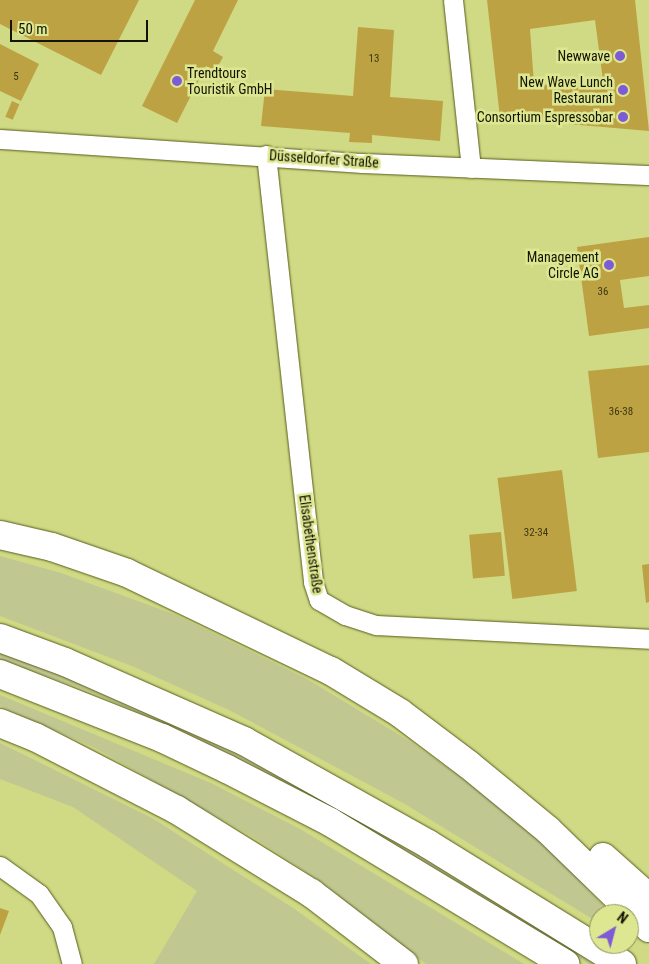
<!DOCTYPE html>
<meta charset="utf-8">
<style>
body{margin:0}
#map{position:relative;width:649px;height:964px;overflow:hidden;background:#d0d984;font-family:"Roboto Condensed",sans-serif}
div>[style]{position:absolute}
.green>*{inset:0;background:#c1c790}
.building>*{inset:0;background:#bda243;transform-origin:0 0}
.roads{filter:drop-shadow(0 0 1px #585d1c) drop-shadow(0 0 1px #585d1c)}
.minor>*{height:19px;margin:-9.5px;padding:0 9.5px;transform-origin:9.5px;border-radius:9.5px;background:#fff}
.highway>*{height:28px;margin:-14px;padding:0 14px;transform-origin:14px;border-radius:14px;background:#fff}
.dots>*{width:14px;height:14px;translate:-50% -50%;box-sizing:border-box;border:2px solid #dde691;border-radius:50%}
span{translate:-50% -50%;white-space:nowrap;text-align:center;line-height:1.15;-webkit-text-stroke:5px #dde691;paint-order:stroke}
.number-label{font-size:11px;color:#3e3811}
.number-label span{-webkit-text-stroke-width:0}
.poi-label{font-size:14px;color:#131400}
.right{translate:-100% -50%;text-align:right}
.left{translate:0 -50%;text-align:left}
.street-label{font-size:14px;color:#131400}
.north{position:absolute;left:589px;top:904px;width:50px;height:50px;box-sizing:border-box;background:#dde691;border:1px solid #8c9257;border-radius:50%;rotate:37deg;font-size:14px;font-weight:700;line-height:20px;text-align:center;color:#131400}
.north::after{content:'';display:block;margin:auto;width:18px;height:22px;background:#7e5bd5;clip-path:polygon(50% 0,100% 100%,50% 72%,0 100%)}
.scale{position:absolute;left:10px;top:20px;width:138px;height:22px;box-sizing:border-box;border:2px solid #131400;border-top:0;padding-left:6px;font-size:15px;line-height:18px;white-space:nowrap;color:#131400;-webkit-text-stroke:4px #dde691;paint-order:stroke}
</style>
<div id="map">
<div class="green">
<i style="clip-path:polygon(0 556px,61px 573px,176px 615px,307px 679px,411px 742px,459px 776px,525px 827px,586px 882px,581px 883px,612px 914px,599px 914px,599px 923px,405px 804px,231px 711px,132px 666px,0 616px)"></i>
<i style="clip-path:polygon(0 653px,52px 671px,210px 740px,278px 774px,370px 824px,601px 964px,589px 964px,434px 869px,314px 800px,183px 733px,88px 691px,0 659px)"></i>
<i style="clip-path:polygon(0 695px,213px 784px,300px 829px,524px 964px,426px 964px,320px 881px,253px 837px,95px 748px,0 706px)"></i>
<i style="clip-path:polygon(0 743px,152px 818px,293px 908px,371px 964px,154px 964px,197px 891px,73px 807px,0 779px)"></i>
</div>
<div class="building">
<i style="clip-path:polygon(0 0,139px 0,101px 75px,0 24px)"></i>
<i style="clip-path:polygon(195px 0,238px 0,213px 51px,223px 57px,218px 66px,216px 71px,206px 66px,177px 123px,142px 106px)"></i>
<i style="clip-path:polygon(evenodd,487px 0,635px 0,649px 131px,500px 118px,487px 0,595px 20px,604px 88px,534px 84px,530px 29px,595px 20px)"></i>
<i style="clip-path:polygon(358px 27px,394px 30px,390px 97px,443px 101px,440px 141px,372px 135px,372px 143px,349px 142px,350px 133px,261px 126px,265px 89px,353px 96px)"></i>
<i style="clip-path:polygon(0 44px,39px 64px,21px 101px,0 91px)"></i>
<i style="left:12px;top:101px;width:8px;height:17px;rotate:23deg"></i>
<i style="clip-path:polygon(649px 237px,649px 276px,620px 280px,624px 308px,649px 305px,649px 328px,589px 336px,577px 247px)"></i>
<i style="clip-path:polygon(649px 365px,649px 452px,598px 458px,588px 371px)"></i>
<i style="left:562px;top:470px;width:122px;height:65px;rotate:83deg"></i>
<i style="left:501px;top:532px;width:44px;height:32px;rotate:85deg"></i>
<i style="clip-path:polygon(649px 564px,649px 602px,646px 603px,642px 565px)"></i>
<i style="clip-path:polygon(0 908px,9px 911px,0 935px)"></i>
</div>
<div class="roads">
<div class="minor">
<i style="left:453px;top:0;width:169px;rotate:83.9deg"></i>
<i style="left:0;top:139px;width:362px;rotate:3.8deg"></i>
<i style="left:361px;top:163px;width:288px;rotate:2.4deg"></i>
<i style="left:266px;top:155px;width:430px;rotate:83.7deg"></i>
<i style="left:313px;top:582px;width:19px;rotate:72deg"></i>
<i style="left:319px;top:600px;width:30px;rotate:30deg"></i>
<i style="left:345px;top:615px;width:33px;rotate:18deg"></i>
<i style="left:376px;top:625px;width:273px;rotate:2.9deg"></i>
<i style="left:0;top:866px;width:48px;rotate:35.7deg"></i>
<i style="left:39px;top:894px;width:40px;rotate:55.1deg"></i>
<i style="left:62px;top:927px;width:38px;rotate:75deg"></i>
</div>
<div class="highway">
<i style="left:0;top:535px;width:53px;rotate:13deg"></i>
<i style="left:52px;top:547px;width:79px;rotate:19.1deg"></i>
<i style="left:127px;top:573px;width:226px;rotate:25.7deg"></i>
<i style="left:331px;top:671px;width:81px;rotate:31.3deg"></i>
<i style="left:400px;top:713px;width:86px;rotate:37deg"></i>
<i style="left:469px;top:765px;width:102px;rotate:39.4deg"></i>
<i style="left:548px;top:830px;width:141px;rotate:44.1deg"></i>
<i style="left:0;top:638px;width:69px;rotate:20.3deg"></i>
<i style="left:65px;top:662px;width:196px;rotate:23.8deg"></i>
<i style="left:244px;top:741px;width:211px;rotate:29.2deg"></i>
<i style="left:428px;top:844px;width:228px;rotate:31.7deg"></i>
<i style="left:0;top:674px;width:174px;rotate:21.6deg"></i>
<i style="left:162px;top:738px;width:72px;rotate:25.5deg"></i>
<i style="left:227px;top:769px;width:116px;rotate:27.2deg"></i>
<i style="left:330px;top:822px;width:275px;rotate:31.1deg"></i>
<i style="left:0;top:723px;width:38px;rotate:22deg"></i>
<i style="left:35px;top:737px;width:160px;rotate:27.2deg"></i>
<i style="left:177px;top:810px;width:158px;rotate:31.8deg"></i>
<i style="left:311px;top:893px;width:117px;rotate:37.4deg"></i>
<i style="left:603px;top:857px;width:62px;rotate:41.7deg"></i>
</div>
</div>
<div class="dots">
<i style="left:620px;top:56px;background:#7e5bd5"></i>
<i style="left:177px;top:81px;background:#7e5bd5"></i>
<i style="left:623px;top:90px;background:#7e5bd5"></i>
<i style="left:623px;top:117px;background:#7e5bd5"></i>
<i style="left:609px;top:265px;background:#7e5bd5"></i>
</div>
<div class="number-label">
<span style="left:374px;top:59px">13</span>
<span style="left:16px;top:77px">5</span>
<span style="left:603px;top:292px">36</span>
<span style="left:621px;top:412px">36-38</span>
<span style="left:536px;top:533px">32-34</span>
</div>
<div class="poi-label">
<span class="right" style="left:610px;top:56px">Newwave</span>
<span class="left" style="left:187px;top:81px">Trendtours<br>Touristik GmbH</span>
<span class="right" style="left:613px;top:90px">New Wave Lunch<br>Restaurant</span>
<span class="right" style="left:613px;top:117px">Consortium Espressobar</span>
<span class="right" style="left:599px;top:265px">Management<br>Circle AG</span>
</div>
<div class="street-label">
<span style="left:324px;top:159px;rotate:4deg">Düsseldorfer Straße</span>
<span style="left:311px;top:544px;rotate:82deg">Elisabethenstraße</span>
</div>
<div class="north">N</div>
<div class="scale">50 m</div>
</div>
